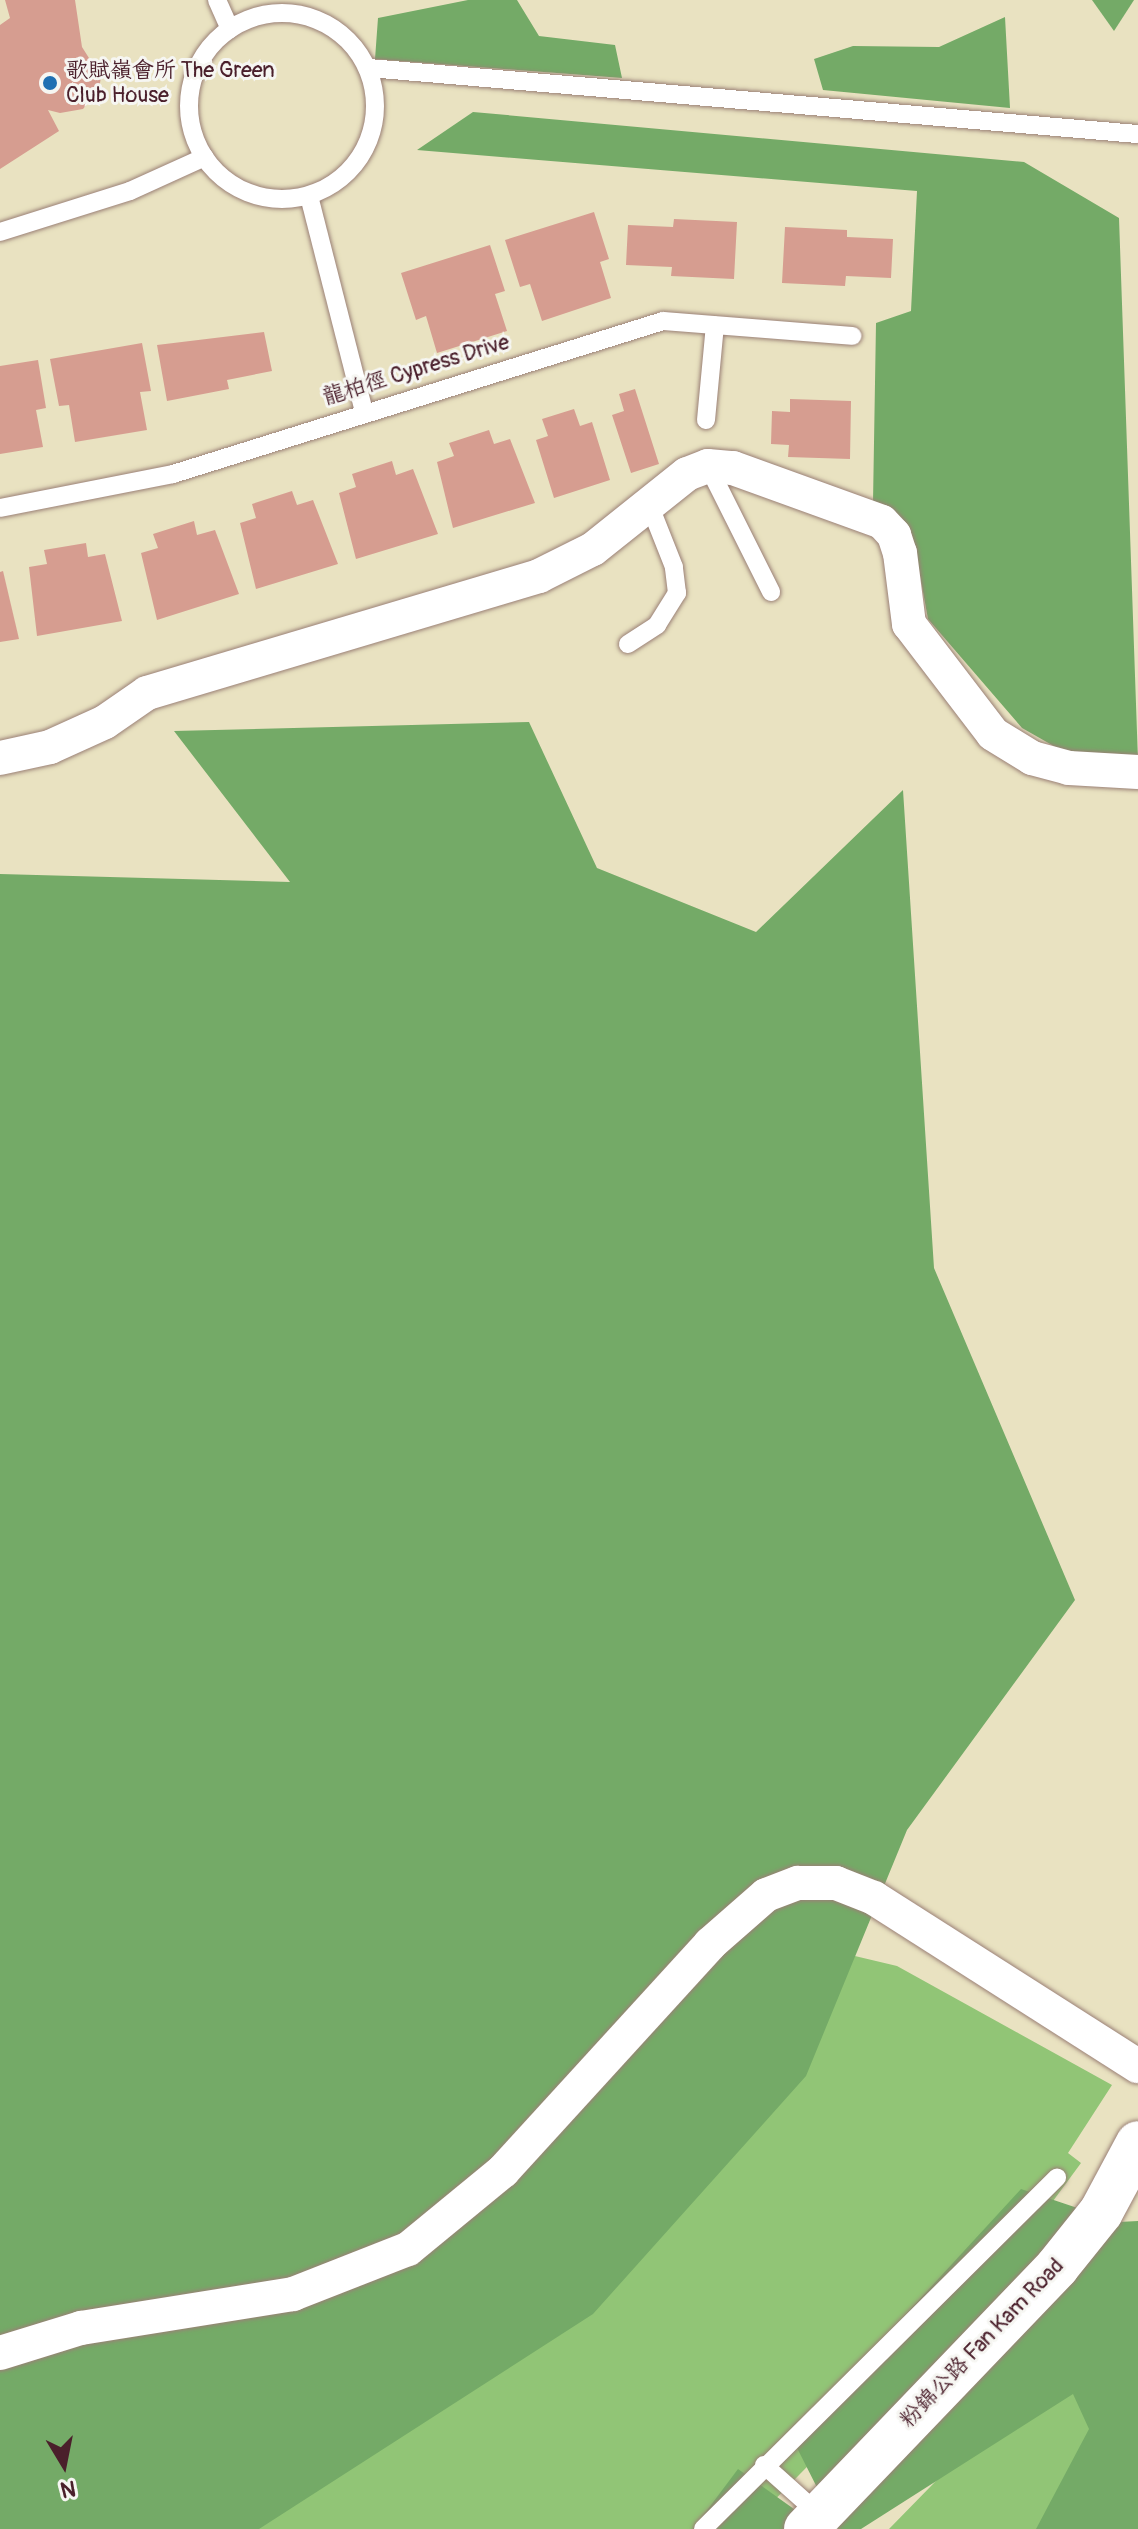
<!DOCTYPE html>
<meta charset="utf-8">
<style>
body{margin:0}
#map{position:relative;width:1138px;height:2529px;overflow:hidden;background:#e9e2c1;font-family:Pangolin,"LXGW WenKai TC",sans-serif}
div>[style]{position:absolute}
.green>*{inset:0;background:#91c576}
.forest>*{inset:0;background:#74aa67}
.building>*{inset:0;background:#d69d90}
.roads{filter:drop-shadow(0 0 2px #9a8076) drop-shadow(0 0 2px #9a8076)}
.lane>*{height:18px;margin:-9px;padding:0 9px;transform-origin:9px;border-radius:9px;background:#fff}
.lane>.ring{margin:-9px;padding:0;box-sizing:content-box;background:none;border:18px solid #fff;border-radius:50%}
.street>*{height:34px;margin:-17px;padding:0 17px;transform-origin:17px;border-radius:17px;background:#fff}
.secondary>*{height:44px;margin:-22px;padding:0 22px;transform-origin:22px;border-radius:22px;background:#fff}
.dots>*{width:22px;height:22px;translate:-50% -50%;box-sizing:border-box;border:4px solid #f6f6f2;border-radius:50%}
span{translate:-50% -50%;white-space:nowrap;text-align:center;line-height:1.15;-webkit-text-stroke:6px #f6f6f2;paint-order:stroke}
.poi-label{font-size:22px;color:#4a1f2b}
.left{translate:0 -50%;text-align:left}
.street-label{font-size:22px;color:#4a1f2b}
.north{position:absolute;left:24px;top:2425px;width:80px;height:80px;-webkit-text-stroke:6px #f6f6f2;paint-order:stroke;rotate:170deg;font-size:22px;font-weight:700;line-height:32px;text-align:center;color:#4a1f2b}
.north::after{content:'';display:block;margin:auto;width:28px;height:36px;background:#4a1f2b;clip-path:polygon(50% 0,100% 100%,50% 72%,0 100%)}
</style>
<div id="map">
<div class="green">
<i style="clip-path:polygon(817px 1947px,897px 1966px,1112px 2085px,1068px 2153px,1081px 2163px,1042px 2216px,948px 2323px,746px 2529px,27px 2529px)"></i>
<i style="clip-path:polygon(1122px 2280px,1138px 2529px,889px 2529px,1023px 2392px)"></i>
</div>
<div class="forest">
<i style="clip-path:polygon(468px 0,517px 0,539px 36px,615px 45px,622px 78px,375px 59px,378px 18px)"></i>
<i style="clip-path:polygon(1092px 0,1134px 0,1114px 31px)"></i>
<i style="clip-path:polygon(1005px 17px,1010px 108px,823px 90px,814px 59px,853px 46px,939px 47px)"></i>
<i style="clip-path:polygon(473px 112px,1024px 162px,1119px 218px,1138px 761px,1066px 753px,1022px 728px,928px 619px,917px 559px,873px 502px,876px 323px,911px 311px,917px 191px,417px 150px)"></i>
<i style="clip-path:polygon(529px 722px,597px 868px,756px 932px,903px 790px,934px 1268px,1075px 1600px,907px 1830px,806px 2076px,593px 2314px,259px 2529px,0 2529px,0 874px,290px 882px,174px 731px)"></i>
<i style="clip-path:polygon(1021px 2189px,1119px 2222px,1138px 2221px,1138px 2529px,1036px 2529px,1089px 2429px,1073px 2394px,861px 2529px,838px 2529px,792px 2438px)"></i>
<i style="clip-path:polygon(738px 2469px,822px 2529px,693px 2529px)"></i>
</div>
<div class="building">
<i style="clip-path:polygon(5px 0,75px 0,82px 47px,101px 77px,99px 89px,83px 109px,60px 113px,48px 110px,59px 131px,0 169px,0 25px,10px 18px)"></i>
<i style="clip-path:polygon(594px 212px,609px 259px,600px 262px,611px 298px,542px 321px,530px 284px,520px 287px,505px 240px)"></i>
<i style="clip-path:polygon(674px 219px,737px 222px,734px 279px,671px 276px,672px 267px,626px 265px,628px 225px,673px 227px)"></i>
<i style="clip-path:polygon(785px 227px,847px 230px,847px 237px,893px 239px,891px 278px,846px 276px,845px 286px,782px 283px)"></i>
<i style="clip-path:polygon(490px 245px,505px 291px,495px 294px,507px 331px,437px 353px,426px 316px,416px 320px,401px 273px)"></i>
<i style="clip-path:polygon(264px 332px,272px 371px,227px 380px,229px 389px,167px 401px,157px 345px)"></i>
<i style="clip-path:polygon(142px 343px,151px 391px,140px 392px,147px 430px,75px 442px,69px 405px,59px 406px,50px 359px)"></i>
<i style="clip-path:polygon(38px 360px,46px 408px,36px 410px,43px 447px,0 454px,0 366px)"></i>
<i style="clip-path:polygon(635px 389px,659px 464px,631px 473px,612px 415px,624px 411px,619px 394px)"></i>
<i style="clip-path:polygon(790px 399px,851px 401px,850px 459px,788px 457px,789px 445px,771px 444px,772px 411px,790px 412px)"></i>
<i style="clip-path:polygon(574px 409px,580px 426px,592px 422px,610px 480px,554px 498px,536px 440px,548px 436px,542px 419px)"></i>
<i style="clip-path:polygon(489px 430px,494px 444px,510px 439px,535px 503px,453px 528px,437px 462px,454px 456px,449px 443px)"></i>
<i style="clip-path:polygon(392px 461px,396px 475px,413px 469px,438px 534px,356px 559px,339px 493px,356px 487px,352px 474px)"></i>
<i style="clip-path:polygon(292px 491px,297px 505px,313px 500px,338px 564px,256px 589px,240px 523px,256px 518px,252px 504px)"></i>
<i style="clip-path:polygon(194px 521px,197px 535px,215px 530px,239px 594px,157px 620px,141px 553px,158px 548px,153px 534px)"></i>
<i style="clip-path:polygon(86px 543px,88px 557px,105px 554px,122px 621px,37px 636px,29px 567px,47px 564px,44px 550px)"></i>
<i style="clip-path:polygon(3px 571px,19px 639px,0 642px,0 572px)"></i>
</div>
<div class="roads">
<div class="lane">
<i style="left:217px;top:0;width:32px;rotate:66deg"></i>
<i class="ring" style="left:189px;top:13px;width:168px;height:168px"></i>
<i style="left:369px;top:68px;width:772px;rotate:4.91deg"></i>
<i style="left:309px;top:196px;width:223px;rotate:75.7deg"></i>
<i style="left:0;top:232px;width:136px;rotate:-17.5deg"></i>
<i style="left:130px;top:191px;width:82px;rotate:-24.4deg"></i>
<i style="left:706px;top:420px;width:95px;rotate:-84.6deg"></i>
<i style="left:708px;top:466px;width:141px;rotate:63.4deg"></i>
<i style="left:0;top:508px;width:176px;rotate:-11.1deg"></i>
<i style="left:173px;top:474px;width:513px;rotate:-17.34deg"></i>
<i style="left:663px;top:321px;width:190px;rotate:4.5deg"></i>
<i style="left:628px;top:644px;width:35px;rotate:-33deg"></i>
<i style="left:657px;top:625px;width:38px;rotate:-58deg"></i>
<i style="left:677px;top:593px;width:26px;rotate:-97deg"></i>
<i style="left:674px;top:567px;width:68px;rotate:-111.6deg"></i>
<i style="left:764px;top:2465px;width:76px;rotate:41.8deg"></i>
<i style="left:703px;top:2529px;width:499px;rotate:-44.8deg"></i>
</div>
<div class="street">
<i style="left:0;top:758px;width:51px;rotate:-12.4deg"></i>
<i style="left:50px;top:747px;width:60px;rotate:-24.4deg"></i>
<i style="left:105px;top:722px;width:51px;rotate:-34.6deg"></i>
<i style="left:147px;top:693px;width:409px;rotate:-16.6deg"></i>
<i style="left:539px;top:576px;width:60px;rotate:-26.6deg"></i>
<i style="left:593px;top:549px;width:120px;rotate:-38.6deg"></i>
<i style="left:687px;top:474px;width:22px;rotate:-21deg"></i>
<i style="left:708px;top:466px;width:25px;rotate:5deg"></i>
<i style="left:733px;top:468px;width:158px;rotate:19.9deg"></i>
<i style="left:882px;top:522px;width:18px;rotate:47deg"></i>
<i style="left:894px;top:535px;width:19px;rotate:72deg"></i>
<i style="left:900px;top:553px;width:72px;rotate:82.8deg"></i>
<i style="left:909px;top:624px;width:138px;rotate:52.6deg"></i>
<i style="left:993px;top:734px;width:46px;rotate:31.6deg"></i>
<i style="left:1032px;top:758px;width:38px;rotate:15deg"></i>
<i style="left:1069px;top:768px;width:69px;rotate:3.3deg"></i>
<i style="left:0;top:2353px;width:85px;rotate:-17.2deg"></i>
<i style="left:81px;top:2328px;width:215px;rotate:-9.1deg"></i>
<i style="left:293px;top:2294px;width:123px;rotate:-21.4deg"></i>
<i style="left:408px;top:2249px;width:123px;rotate:-39.4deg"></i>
<i style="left:503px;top:2171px;width:307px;rotate:-47.6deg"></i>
<i style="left:710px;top:1944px;width:74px;rotate:-41.2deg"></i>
<i style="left:766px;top:1895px;width:34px;rotate:-21deg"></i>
<i style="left:798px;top:1883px;width:38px"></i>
<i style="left:836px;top:1883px;width:41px;rotate:21.5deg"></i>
<i style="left:874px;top:1898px;width:313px;rotate:32.5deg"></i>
</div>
<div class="secondary">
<i style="left:806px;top:2529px;width:363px;rotate:-46.2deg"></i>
<i style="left:1057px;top:2267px;width:70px;rotate:-51.3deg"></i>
<i style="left:1101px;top:2212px;width:78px;rotate:-61.8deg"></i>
</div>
</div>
<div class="dots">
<i style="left:50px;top:83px;background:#1f6fb2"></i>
</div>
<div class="poi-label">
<span class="left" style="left:66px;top:83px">歌賦嶺會所 The Green<br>Club House</span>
</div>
<div class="street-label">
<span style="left:416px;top:370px;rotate:-17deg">龍柏徑 Cypress Drive</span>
<span style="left:982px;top:2343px;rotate:-46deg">粉錦公路 Fan Kam Road</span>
</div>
<div class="north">N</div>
</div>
